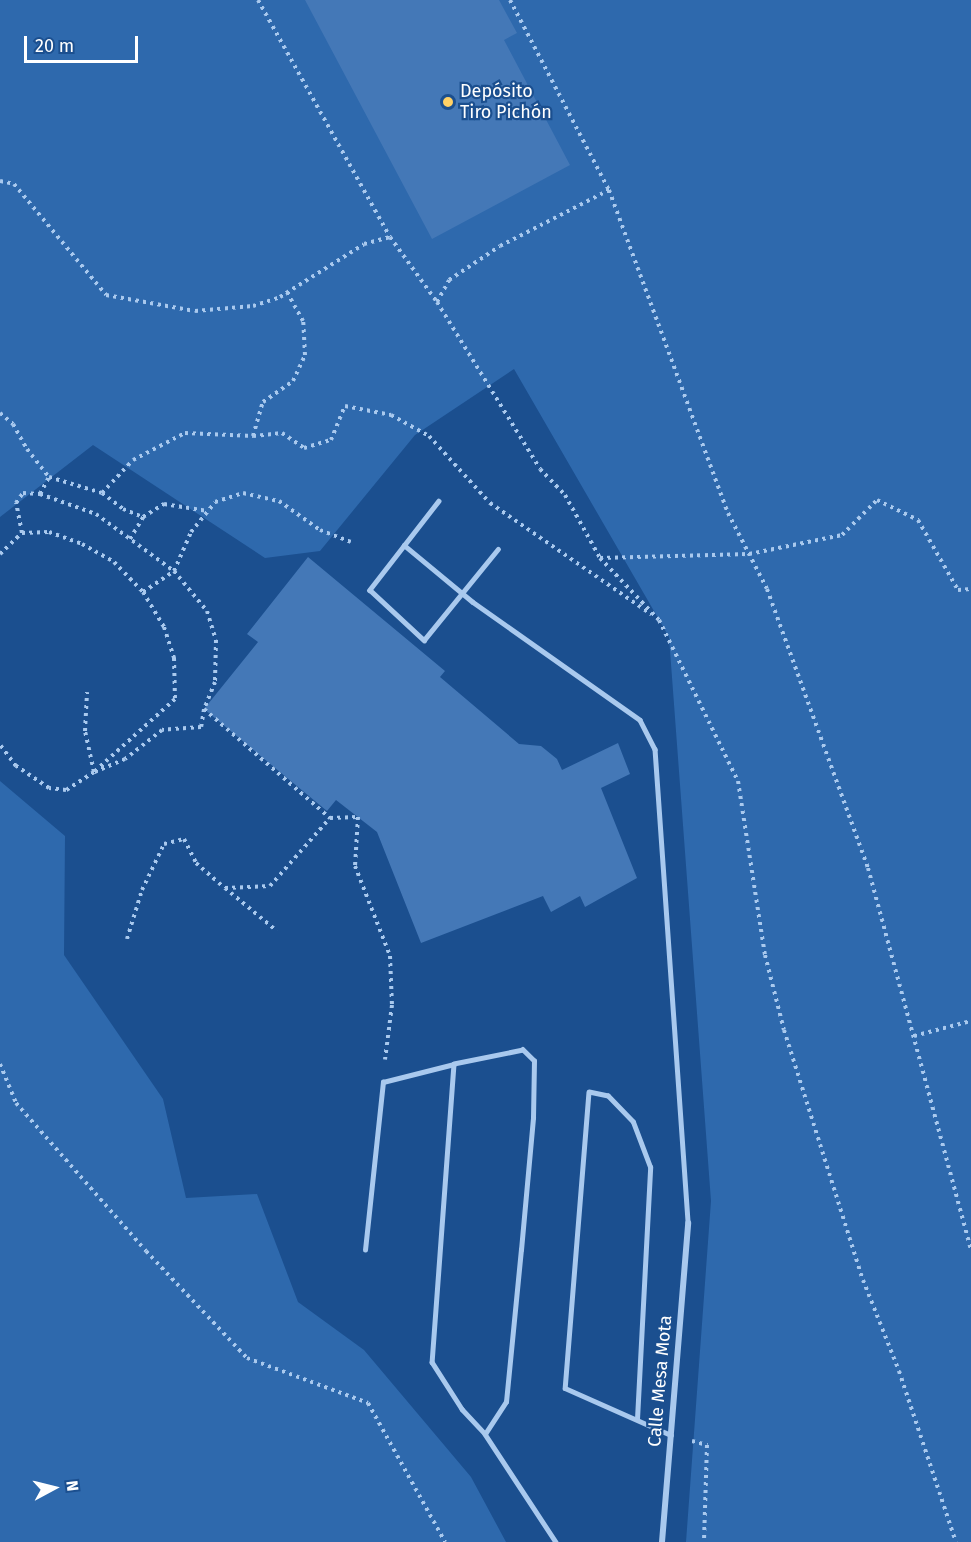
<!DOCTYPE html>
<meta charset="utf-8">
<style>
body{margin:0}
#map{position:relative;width:971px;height:1542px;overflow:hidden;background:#1b4f8f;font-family:"Fira Sans",sans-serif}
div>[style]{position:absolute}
.green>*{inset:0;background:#2e69ad}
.building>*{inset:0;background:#4478b7}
.path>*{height:4px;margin-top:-2px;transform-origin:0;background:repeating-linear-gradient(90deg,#a9c9ee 0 3px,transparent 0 7.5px)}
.lane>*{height:4.5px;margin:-2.25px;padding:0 2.25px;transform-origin:2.25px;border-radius:2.25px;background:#a9c9ee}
.street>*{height:6px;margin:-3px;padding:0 3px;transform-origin:3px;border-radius:3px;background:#a9c9ee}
.dots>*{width:16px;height:16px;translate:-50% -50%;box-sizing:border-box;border:3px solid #1b4f8f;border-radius:50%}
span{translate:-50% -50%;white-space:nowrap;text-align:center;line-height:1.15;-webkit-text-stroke:4.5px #1b4f8f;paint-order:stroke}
.poi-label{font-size:18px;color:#fff}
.left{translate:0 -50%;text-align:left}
.street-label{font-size:18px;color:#fff}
.north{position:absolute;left:24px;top:1458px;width:60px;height:60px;-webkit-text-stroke:4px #1b4f8f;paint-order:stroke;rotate:83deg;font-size:16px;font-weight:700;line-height:24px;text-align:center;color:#fff}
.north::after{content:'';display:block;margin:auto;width:21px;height:27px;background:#fff;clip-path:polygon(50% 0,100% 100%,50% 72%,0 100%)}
.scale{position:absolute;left:24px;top:36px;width:114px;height:27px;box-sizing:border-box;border:3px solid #fff;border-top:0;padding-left:8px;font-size:18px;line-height:21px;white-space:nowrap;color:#fff;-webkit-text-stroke:4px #1b4f8f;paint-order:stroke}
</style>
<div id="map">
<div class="green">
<i style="clip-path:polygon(0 0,971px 0,971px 1542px,686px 1542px,711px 1201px,669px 637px,514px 369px,415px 435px,320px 551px,265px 558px,93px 445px,0 517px)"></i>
<i style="clip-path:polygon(0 781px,65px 836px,64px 955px,163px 1099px,186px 1198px,257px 1194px,298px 1302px,364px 1350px,471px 1477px,506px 1542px,0 1542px)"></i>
</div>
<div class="building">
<i style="clip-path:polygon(305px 0,499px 0,517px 33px,504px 40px,570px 165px,432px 239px)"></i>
<i style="clip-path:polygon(308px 557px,445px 671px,440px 677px,519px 744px,541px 746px,557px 759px,562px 770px,618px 743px,630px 774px,601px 788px,637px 878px,585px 907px,580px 896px,551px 912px,543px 896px,421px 943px,377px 832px,336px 800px,327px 811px,204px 709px,258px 642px,247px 634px)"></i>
</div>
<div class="path">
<i style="left:258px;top:0;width:271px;rotate:60.9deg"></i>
<i style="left:390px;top:237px;width:80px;rotate:54.1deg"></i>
<i style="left:437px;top:302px;width:196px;rotate:58.3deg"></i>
<i style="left:540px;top:469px;width:36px;rotate:46deg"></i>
<i style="left:565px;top:495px;width:72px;rotate:60.9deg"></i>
<i style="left:600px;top:558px;width:86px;rotate:46.4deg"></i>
<i style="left:659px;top:620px;width:179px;rotate:63.9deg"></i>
<i style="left:738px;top:781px;width:176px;rotate:81.2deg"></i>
<i style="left:765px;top:955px;width:77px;rotate:75.8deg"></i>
<i style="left:784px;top:1030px;width:262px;rotate:72.5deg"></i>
<i style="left:863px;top:1280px;width:98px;rotate:68.4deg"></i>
<i style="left:899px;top:1371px;width:180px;rotate:71.6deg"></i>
<i style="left:510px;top:0;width:214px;rotate:62.5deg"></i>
<i style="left:0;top:181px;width:14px;rotate:12deg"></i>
<i style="left:14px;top:184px;width:144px;rotate:50.3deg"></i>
<i style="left:106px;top:295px;width:90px;rotate:10.2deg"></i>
<i style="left:195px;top:311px;width:58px;rotate:-4.9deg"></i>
<i style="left:253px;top:306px;width:28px;rotate:-18deg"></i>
<i style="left:280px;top:297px;width:99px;rotate:-32.2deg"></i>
<i style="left:364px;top:244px;width:27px;rotate:-15deg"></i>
<i style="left:437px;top:302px;width:25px;rotate:-61deg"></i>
<i style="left:449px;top:280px;width:61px;rotate:-33.7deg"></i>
<i style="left:500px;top:246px;width:123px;rotate:-27.2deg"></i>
<i style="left:609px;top:190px;width:344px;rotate:69.8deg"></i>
<i style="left:728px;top:513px;width:85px;rotate:62.8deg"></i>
<i style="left:767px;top:589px;width:297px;rotate:70.1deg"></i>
<i style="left:868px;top:868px;width:395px;rotate:74.9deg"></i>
<i style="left:0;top:413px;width:17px;rotate:40deg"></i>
<i style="left:13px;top:424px;width:29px;rotate:61deg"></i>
<i style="left:27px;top:449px;width:36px;rotate:52deg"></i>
<i style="left:49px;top:477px;width:55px;rotate:16.8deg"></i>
<i style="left:102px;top:493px;width:45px;rotate:-46.8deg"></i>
<i style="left:133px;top:460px;width:59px;rotate:-27.4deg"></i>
<i style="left:185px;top:433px;width:68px;rotate:2.5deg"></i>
<i style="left:253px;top:436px;width:29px;rotate:-6deg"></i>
<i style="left:282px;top:433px;width:27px;rotate:34deg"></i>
<i style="left:304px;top:448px;width:28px;rotate:-17deg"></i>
<i style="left:331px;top:440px;width:37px;rotate:-68deg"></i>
<i style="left:345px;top:406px;width:47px;rotate:11.1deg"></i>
<i style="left:391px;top:415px;width:43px;rotate:28.9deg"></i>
<i style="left:429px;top:436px;width:91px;rotate:47.7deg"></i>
<i style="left:490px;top:503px;width:196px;rotate:34.6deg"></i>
<i style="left:253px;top:436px;width:35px;rotate:-74deg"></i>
<i style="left:263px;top:402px;width:37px;rotate:-35deg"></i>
<i style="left:293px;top:381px;width:29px;rotate:-65deg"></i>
<i style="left:305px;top:355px;width:34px;rotate:-93deg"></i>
<i style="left:303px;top:321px;width:33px;rotate:-119deg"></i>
<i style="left:102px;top:493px;width:26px;rotate:37deg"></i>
<i style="left:123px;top:509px;width:22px;rotate:22deg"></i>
<i style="left:143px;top:517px;width:25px;rotate:-32deg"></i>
<i style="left:164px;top:504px;width:44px;rotate:9.2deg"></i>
<i style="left:40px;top:494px;width:19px;rotate:-62deg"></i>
<i style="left:22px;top:533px;width:31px;rotate:-101deg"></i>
<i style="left:16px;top:503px;width:12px;rotate:-55deg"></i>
<i style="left:23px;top:493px;width:17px;rotate:3deg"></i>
<i style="left:40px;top:494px;width:59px;rotate:19.7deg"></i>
<i style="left:96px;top:514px;width:97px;rotate:36.2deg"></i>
<i style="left:174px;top:571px;width:52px;rotate:50.5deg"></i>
<i style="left:207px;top:611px;width:30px;rotate:73deg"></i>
<i style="left:216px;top:640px;width:42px;rotate:91.4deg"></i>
<i style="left:215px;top:682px;width:29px;rotate:112deg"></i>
<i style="left:204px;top:709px;width:18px;rotate:99deg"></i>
<i style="left:201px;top:727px;width:39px;rotate:176deg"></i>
<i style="left:162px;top:730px;width:47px;rotate:141.9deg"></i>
<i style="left:125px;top:759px;width:34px;rotate:157deg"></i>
<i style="left:94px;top:772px;width:42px;rotate:-102.4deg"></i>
<i style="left:85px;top:731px;width:39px;rotate:-87deg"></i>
<i style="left:130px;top:539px;width:26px;rotate:-59deg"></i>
<i style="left:0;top:554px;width:30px;rotate:-44deg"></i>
<i style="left:22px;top:533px;width:27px;rotate:-2deg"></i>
<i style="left:49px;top:532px;width:35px;rotate:20deg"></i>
<i style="left:82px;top:544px;width:37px;rotate:29deg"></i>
<i style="left:114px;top:562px;width:42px;rotate:46deg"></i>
<i style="left:143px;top:592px;width:41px;rotate:59deg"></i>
<i style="left:164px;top:627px;width:33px;rotate:72deg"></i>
<i style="left:174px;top:658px;width:41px;rotate:88.6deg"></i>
<i style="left:175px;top:699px;width:109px;rotate:138deg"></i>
<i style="left:94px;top:772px;width:33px;rotate:147deg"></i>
<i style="left:66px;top:790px;width:17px;rotate:-173deg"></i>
<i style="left:49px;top:788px;width:40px;rotate:-146deg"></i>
<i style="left:16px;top:766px;width:26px;rotate:-127deg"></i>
<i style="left:600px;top:558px;width:149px;rotate:-1.5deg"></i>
<i style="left:749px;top:554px;width:95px;rotate:-11.5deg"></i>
<i style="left:842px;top:535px;width:49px;rotate:-45deg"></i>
<i style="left:877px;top:500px;width:46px;rotate:26deg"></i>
<i style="left:918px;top:520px;width:81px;rotate:60.3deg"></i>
<i style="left:958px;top:590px;width:13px;rotate:-4deg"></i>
<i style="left:143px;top:592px;width:37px;rotate:-34deg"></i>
<i style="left:174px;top:571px;width:43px;rotate:-66.4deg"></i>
<i style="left:191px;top:532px;width:38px;rotate:-51deg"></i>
<i style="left:215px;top:502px;width:29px;rotate:-18deg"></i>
<i style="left:243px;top:493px;width:37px;rotate:13deg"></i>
<i style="left:279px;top:501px;width:50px;rotate:35.3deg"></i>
<i style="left:320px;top:530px;width:33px;rotate:21deg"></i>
<i style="left:204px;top:709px;width:167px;rotate:40.9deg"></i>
<i style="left:225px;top:888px;width:67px;rotate:39.6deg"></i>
<i style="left:127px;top:939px;width:51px;rotate:-73deg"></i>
<i style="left:142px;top:890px;width:51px;rotate:-64.4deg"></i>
<i style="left:164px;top:844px;width:21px;rotate:-14deg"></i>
<i style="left:184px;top:839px;width:27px;rotate:63deg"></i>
<i style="left:196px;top:863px;width:38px;rotate:41deg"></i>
<i style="left:225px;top:888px;width:45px;rotate:-2.5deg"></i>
<i style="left:270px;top:886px;width:91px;rotate:-48.6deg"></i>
<i style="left:330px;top:818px;width:28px;rotate:-2deg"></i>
<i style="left:358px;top:817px;width:49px;rotate:93.5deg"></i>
<i style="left:355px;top:866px;width:97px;rotate:68.7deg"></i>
<i style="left:390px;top:956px;width:49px;rotate:87.7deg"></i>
<i style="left:392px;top:1005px;width:55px;rotate:97.3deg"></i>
<i style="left:914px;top:1036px;width:59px;rotate:-14.7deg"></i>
<i style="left:0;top:1064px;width:42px;rotate:67.7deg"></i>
<i style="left:16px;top:1103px;width:197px;rotate:48.7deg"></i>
<i style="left:146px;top:1251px;width:147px;rotate:46.7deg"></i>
<i style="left:247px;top:1358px;width:129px;rotate:20.4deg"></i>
<i style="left:368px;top:1403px;width:159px;rotate:61deg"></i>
<i style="left:692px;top:1441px;width:16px;rotate:15deg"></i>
<i style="left:707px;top:1445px;width:97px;rotate:91.8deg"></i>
</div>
<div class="lane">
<i style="left:439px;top:501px;width:113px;rotate:127.8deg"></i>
<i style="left:370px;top:590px;width:74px;rotate:42.8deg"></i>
<i style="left:424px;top:640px;width:117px;rotate:-50.9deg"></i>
<i style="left:404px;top:545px;width:89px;rotate:39.6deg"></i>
<i style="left:473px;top:602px;width:204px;rotate:35.2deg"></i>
<i style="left:640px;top:720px;width:33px;rotate:63deg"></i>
<i style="left:655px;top:749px;width:475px;rotate:86deg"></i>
<i style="left:365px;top:1250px;width:169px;rotate:-83.9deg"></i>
<i style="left:383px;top:1082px;width:73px;rotate:-14.2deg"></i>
<i style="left:637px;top:1419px;width:252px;rotate:-87deg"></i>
<i style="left:650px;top:1167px;width:48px;rotate:-110.7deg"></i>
<i style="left:633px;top:1122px;width:36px;rotate:-134deg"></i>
<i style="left:608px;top:1096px;width:19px;rotate:-168deg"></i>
<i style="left:589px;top:1092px;width:297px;rotate:94.6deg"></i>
<i style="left:565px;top:1388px;width:116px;rotate:23.9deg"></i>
<i style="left:485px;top:1434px;width:38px;rotate:-57deg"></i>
<i style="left:506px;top:1402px;width:153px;rotate:-84.4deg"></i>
<i style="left:521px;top:1250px;width:133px;rotate:-84.8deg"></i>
<i style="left:533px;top:1118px;width:57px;rotate:-89deg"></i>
<i style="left:534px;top:1061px;width:16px;rotate:-135deg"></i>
<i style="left:523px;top:1050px;width:70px;rotate:168.5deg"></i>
<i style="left:454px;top:1064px;width:299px;rotate:94.2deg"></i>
<i style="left:432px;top:1362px;width:56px;rotate:57.4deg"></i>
<i style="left:462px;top:1409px;width:34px;rotate:47deg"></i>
<i style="left:485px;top:1434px;width:129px;rotate:56.7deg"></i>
</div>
<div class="street">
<i style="left:662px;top:1542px;width:320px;rotate:-85.3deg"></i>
</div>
<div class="dots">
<i style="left:448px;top:102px;background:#ffd166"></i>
</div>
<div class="poi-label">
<span class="left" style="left:460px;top:102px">Depósito<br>Tiro Pichón</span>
</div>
<div class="street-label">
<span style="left:660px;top:1381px;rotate:-85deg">Calle Mesa Mota</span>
</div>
<div class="north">N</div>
<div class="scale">20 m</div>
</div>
